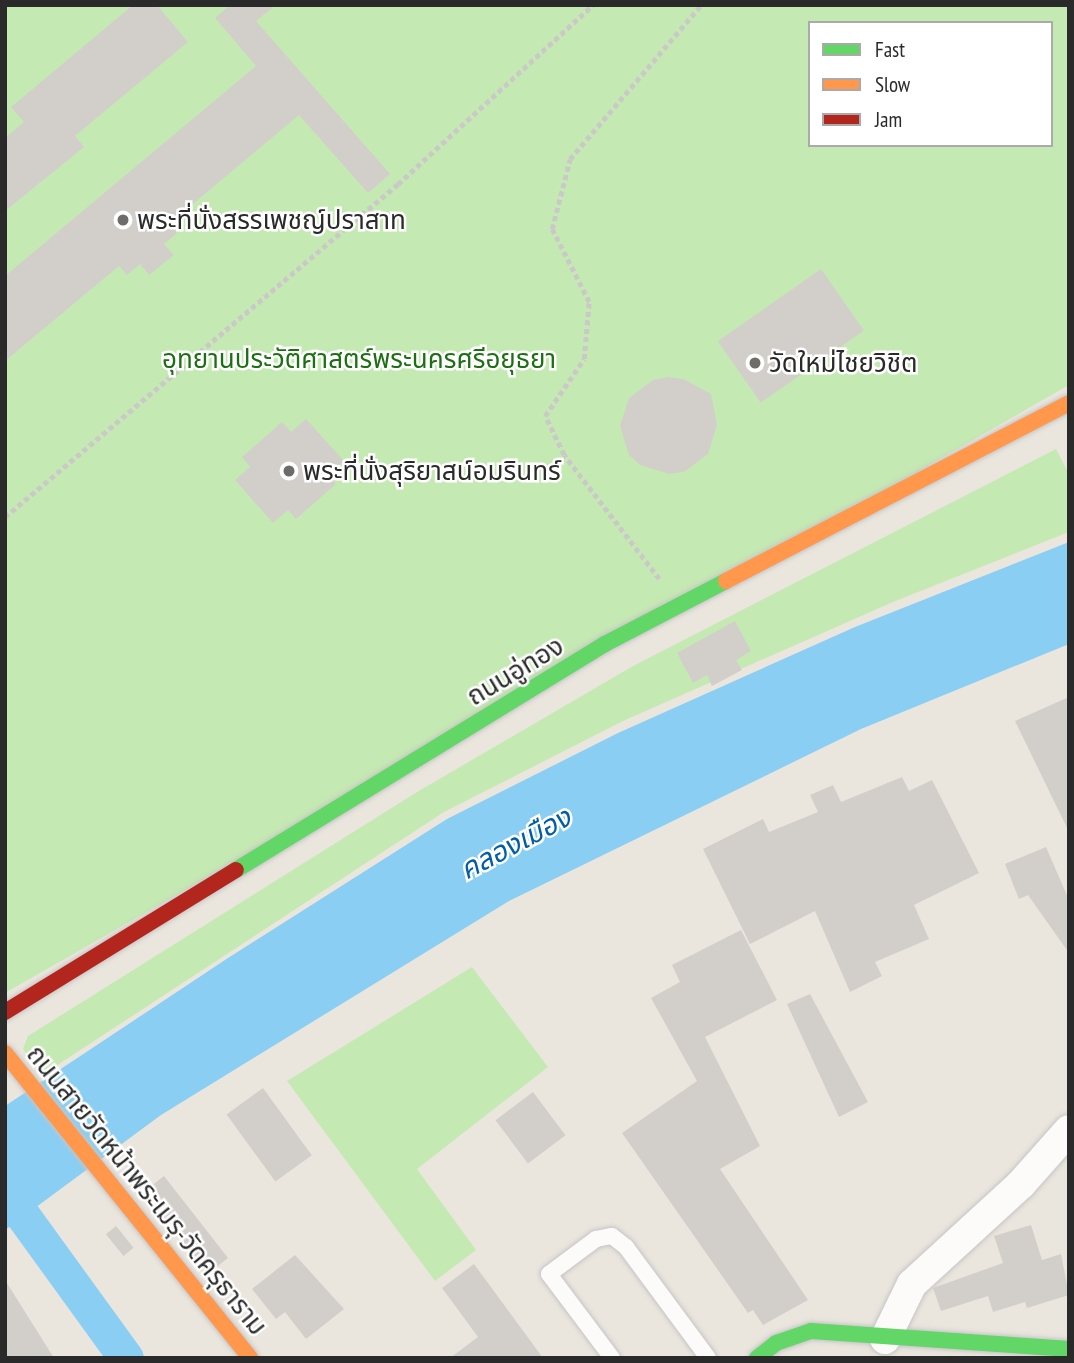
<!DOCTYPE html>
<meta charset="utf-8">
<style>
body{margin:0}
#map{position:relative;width:1074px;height:1363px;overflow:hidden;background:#eae6de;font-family:"PT Sans Narrow","Noto Sans Thai",sans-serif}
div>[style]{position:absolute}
.green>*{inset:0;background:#c5e9b3}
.water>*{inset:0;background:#8acef3}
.canal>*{height:35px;margin:-17.5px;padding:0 17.5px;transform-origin:17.5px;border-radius:17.5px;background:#8acef3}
.building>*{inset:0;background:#d2cfca;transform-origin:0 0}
.path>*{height:4.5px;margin-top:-2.25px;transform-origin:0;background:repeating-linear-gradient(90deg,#cac9c8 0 5px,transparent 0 8.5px)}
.roads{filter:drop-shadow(0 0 2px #c6c5c5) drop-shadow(0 0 2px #c6c5c5)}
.lane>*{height:16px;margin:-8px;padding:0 8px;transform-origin:8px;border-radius:8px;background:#fcfbfa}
.street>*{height:30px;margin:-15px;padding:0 15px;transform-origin:15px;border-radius:15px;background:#fcfbfa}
.fast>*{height:16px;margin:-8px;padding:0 8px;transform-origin:8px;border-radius:8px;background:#63d668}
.slow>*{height:16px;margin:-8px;padding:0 8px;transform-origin:8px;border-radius:8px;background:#ff974d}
.jam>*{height:16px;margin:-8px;padding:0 8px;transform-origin:8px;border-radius:8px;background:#b3261e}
.dots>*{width:19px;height:19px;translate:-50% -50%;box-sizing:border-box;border:4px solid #fff;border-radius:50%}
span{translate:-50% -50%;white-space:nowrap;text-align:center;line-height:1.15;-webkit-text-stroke:5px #fff;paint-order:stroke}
.poi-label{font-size:26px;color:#2a2a2a}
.left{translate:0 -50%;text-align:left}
.park-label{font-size:26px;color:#1c6f12}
.street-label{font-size:26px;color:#2a2a2a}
.water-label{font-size:28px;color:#005ea8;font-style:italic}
.frame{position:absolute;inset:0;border:7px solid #2a2a2a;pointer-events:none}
.legend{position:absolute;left:808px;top:21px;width:245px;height:126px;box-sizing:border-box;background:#fff;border:2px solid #aaa;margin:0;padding:9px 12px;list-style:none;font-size:21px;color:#2a2a2a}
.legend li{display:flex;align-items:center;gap:14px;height:35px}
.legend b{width:35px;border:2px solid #aaa}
</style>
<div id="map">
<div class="green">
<i style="clip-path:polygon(evenodd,5px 5px,1069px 5px,1069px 385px,5px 993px,5px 5px,810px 23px,1051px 23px,1051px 145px,810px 145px,810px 23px)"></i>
<i style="clip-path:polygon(1056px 449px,1069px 474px,1069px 532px,893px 602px,623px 721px,444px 812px,42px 1075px,23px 1049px,28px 1036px,417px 792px,633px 666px)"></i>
<i style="clip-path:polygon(472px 967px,548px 1067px,417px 1169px,476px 1250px,435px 1281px,287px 1081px)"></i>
</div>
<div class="water">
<i style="clip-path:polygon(1069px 542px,1069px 644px,861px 729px,509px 901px,161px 1115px,5px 1230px,5px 1106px,228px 958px,447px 819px,618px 733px,855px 627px)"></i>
</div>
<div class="canal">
<i style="left:5px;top:1191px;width:206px;rotate:54.1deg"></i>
</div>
<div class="building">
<i style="clip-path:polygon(133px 5px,157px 5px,188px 42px,75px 136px,84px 147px,5px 211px,5px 138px,24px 122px,11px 107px)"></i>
<i style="clip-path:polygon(230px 5px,276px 5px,256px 21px,390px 174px,368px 193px,299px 115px,170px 223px,177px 233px,164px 244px,174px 255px,149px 275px,140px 264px,127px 275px,119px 266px,5px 361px,5px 276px,256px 66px,215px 18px)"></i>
<i style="left:821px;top:269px;width:75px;height:126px;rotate:55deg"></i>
<i style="clip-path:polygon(668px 377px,683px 379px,711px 394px,717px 425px,708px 454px,684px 472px,669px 474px,640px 465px,629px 455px,620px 426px,629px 398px,653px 380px)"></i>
<i style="clip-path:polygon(306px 419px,344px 461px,328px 475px,336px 484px,296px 519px,288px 510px,273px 523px,235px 480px,250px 467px,242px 457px,282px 422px,291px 432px)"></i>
<i style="clip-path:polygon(735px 621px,751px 651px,736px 660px,742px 670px,712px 686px,707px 675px,693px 683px,677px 653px)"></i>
<i style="clip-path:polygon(1069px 697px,1069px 832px,1015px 721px)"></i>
<i style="clip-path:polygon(902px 777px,909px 791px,932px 780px,979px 873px,914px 905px,929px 939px,875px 962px,882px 976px,850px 992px,815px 911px,750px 944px,703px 849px,763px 819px,769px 832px,818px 812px,810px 795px,833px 785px,841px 802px)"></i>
<i style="clip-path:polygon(1046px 847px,1069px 900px,1069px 953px,1028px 895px,1019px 899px,1005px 864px)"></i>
<i style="clip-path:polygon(741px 930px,777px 1000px,705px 1037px,760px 1146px,720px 1169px,808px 1300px,763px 1325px,753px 1310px,748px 1313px,622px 1133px,697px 1081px,651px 998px,680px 982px,672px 965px)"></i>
<i style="clip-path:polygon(810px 994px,868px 1102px,839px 1117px,787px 1004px)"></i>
<i style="left:263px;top:1088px;width:83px;height:45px;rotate:54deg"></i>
<i style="left:533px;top:1092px;width:54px;height:47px;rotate:53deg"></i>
<i style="left:164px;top:1176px;width:104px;height:26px;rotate:52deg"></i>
<i style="clip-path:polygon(1031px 1225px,1042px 1260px,1061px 1254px,1069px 1295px,1027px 1308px,1025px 1302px,993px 1312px,988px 1296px,941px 1311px,933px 1288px,1003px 1263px,994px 1236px)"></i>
<i style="left:116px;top:1226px;width:28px;height:13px;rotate:51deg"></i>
<i style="clip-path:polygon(295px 1255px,344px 1309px,306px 1339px,285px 1312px,276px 1319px,252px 1289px)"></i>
<i style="clip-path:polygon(474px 1264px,543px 1358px,450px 1358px,478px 1337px,442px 1288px)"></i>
<i style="clip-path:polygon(5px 1280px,54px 1358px,5px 1358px)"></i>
</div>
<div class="path">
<i style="left:5px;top:517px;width:515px;rotate:-40.28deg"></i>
<i style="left:398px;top:184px;width:265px;rotate:-42.6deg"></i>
<i style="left:659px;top:579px;width:156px;rotate:-127.5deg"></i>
<i style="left:564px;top:455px;width:43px;rotate:-116deg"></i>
<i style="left:545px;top:416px;width:69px;rotate:-55.6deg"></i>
<i style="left:584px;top:359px;width:57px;rotate:-85deg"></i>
<i style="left:589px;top:302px;width:82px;rotate:-116.9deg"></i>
<i style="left:552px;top:229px;width:72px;rotate:-75.6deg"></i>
<i style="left:570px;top:159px;width:202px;rotate:-49.6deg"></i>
</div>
<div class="roads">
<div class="lane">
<i style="left:612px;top:1358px;width:105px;rotate:-126.9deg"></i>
<i style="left:549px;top:1274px;width:59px;rotate:-36.7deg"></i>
<i style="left:596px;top:1239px;width:16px;rotate:-11deg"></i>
<i style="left:612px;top:1236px;width:18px;rotate:38deg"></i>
<i style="left:626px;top:1247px;width:138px;rotate:53.5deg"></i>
</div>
<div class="street">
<i style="left:885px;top:1339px;width:61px;rotate:-63.9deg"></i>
<i style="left:912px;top:1284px;width:148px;rotate:-42.5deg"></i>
<i style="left:1021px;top:1184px;width:72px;rotate:-48.4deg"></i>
</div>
<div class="fast">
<i style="left:236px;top:870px;width:433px;rotate:-31.5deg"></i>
<i style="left:605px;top:644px;width:136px;rotate:-27.5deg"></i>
<i style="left:757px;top:1358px;width:24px;rotate:-38deg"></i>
<i style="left:776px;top:1343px;width:37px;rotate:-19deg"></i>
<i style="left:811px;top:1331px;width:259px;rotate:4deg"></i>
</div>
<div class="slow">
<i style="left:726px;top:581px;width:386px;rotate:-27.4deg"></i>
<i style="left:5px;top:1053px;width:391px;rotate:51.2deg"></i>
</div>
<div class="jam">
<i style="left:5px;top:1012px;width:271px;rotate:-31.6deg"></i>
</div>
</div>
<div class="dots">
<i style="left:123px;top:220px;background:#6d6c69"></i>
<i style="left:755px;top:363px;background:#6d6c69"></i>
<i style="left:289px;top:471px;background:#6d6c69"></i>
</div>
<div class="poi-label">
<span class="left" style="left:137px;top:220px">พระที่นั่งสรรเพชญ์ปราสาท</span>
<span class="left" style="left:769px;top:363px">วัดใหม่ไชยวิชิต</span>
<span class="left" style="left:303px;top:471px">พระที่นั่งสุริยาสน์อมรินทร์</span>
</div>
<div class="park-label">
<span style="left:359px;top:359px">อุทยานประวัติศาสตร์พระนครศรีอยุธยา</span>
</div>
<div class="street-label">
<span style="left:515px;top:671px;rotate:-31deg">ถนนอู่ทอง</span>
<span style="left:147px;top:1190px;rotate:51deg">ถนนสายวัดหน้าพระเมรุ-วัดครุธาราม</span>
</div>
<div class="water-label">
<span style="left:515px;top:843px;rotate:-28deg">คลองเมือง</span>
</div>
<div class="frame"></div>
<ul class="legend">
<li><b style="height:9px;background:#63d668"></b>Fast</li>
<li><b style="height:9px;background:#ff974d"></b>Slow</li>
<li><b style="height:9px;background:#b3261e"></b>Jam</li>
</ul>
</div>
